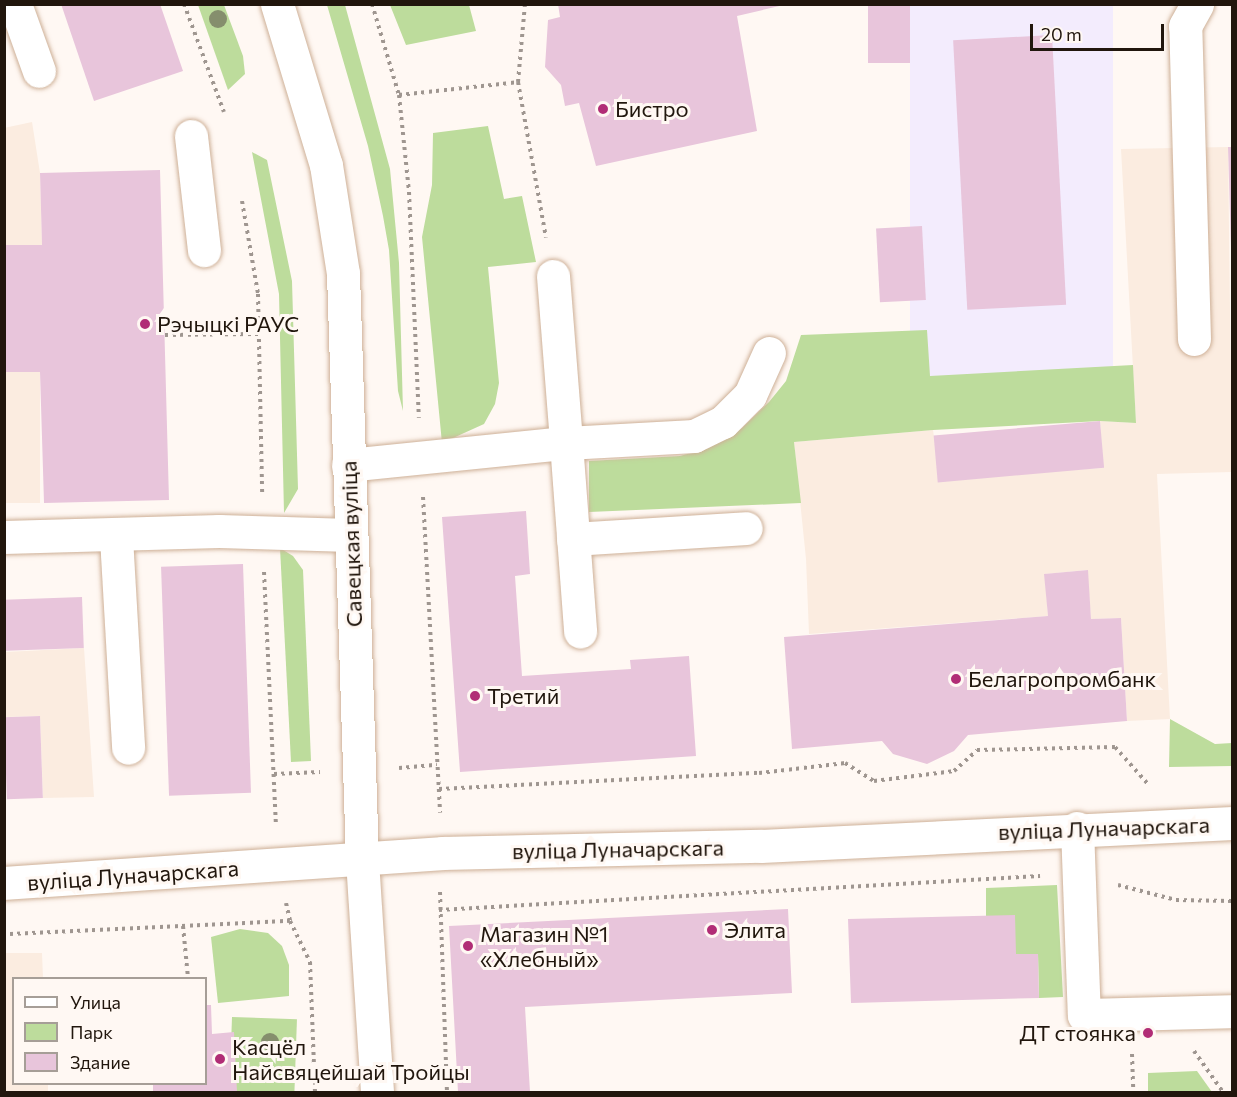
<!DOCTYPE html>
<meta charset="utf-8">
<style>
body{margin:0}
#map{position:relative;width:1237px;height:1097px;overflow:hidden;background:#fff8f3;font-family:Commissioner,sans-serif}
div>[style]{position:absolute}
.built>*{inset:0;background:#fbece0;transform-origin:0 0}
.industrial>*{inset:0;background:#f3ecfd;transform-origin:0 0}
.green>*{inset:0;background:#bddc9c;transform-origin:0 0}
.building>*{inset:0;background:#e8c5db;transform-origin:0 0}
.path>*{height:4px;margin-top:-2px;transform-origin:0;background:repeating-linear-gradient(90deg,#9f9690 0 3px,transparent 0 7.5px)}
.roads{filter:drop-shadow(0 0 2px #ceb097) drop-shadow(0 0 2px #ceb097)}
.minor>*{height:33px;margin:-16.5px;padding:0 16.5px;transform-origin:16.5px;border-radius:16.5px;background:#fff}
.trees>*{width:18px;height:18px;margin:-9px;border-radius:50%;background:#858e6d}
.dots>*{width:16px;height:16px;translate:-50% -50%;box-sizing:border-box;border:3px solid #fff8f3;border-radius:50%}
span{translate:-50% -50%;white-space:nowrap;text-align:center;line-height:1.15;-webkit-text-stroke:6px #fff8f3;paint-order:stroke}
.poi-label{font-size:22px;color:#21160d}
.left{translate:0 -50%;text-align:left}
.right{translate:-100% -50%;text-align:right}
.street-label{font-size:22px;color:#21160d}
.frame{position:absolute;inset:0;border:6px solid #21160d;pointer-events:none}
.legend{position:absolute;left:12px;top:977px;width:195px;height:108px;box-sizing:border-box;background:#fff8f3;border:2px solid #a69e97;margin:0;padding:8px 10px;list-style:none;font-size:18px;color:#21160d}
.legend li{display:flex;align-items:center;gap:12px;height:30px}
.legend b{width:30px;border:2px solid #a69e97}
.scale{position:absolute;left:1030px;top:24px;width:134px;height:27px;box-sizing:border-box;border:3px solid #21160d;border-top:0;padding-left:8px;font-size:18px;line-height:21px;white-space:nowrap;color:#21160d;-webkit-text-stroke:4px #fff8f3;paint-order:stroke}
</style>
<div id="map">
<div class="built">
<i style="clip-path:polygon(32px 122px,40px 173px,42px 245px,5px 245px,4px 128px)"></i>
<i style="clip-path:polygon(1228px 147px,1232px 472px,1157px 474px,1170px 719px,1127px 721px,1121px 618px,1091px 619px,1087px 570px,1045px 574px,1048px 616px,809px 634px,806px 559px,794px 442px,933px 430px,940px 478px,1103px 468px,1100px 421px,1136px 423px,1121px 149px)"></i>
<i style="left:4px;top:372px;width:36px;height:131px"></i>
<i style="clip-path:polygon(84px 648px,94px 797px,43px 798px,40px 716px,5px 717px,5px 652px)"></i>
<i style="clip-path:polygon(5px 953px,42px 953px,43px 978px,14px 978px,14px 1084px,48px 1084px,48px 1092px,5px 1092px)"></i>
</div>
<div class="industrial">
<i style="left:910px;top:5px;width:203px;height:372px"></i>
</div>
<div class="green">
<i style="clip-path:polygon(198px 5px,224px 5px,243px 56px,245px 74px,228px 90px)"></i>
<i style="clip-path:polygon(327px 5px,345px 5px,390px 169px,399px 263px,403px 411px,398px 391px,389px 250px,383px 216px,368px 146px)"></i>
<i style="clip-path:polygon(390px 5px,469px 5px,476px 31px,406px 45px)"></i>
<i style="clip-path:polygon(488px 126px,504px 199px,522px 196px,536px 262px,488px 267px,499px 383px,495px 404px,484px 424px,442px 443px,422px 237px,432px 185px,433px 133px)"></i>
<i style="clip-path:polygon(252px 152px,267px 160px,292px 281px,298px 489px,284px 513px,279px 294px)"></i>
<i style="clip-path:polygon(927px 330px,930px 376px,1133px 365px,1136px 423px,1100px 421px,933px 430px,794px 442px,801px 503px,589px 512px,589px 461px,680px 456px,709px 448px,742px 428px,769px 402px,786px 381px,801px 335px)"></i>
<i style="clip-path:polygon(280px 548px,293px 556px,303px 570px,311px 761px,291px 762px)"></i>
<i style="clip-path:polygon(1170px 719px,1215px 744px,1232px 743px,1232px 766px,1169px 767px)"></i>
<i style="clip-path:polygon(1057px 885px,1063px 997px,1039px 998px,1038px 954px,1016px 954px,986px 916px,986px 888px)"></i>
<i style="clip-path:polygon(240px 929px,268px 933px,282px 946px,289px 965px,289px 996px,218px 1003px,211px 937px)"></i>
<i style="left:232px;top:1017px;width:65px;height:75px;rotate:2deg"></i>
<i style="clip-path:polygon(1197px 1071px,1212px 1092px,1148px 1092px,1148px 1073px)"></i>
</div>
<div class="building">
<i style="clip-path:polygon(61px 4px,160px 4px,183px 71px,94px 101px)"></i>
<i style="clip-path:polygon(558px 4px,788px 4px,737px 16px,757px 131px,596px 166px,579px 103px,565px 106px,561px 85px,545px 67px,548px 20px,560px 17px)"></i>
<i style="left:868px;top:4px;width:42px;height:59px"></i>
<i style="left:1052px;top:35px;width:270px;height:99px;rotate:87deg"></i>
<i style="clip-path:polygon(1228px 147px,1232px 147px,1232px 248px,1231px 248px)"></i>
<i style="clip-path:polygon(160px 170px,169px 500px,44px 503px,40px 372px,4px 372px,4px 245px,42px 245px,40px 173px)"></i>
<i style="left:922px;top:226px;width:74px;height:46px;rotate:87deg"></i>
<i style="left:1100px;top:421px;width:47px;height:167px;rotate:85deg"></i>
<i style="clip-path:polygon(526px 511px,530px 574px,515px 576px,522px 676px,631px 669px,630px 660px,689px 656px,696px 756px,460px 772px,442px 517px)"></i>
<i style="left:243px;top:564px;width:229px;height:82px;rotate:88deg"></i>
<i style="clip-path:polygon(1088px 570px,1091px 619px,1121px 618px,1127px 721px,968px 735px,954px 751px,927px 764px,893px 754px,882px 741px,792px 749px,784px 637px,1048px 616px,1044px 574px)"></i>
<i style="left:82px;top:597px;width:51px;height:78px;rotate:88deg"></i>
<i style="left:40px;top:716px;width:82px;height:36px;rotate:88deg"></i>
<i style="clip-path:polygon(788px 909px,792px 993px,525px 1007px,530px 1092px,458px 1092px,449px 926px)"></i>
<i style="clip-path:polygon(1015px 915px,1016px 954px,1038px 954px,1039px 998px,851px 1003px,848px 919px)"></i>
<i style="clip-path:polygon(206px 1005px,211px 1005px,212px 1034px,234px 1032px,237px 1092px,153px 1092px,153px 1084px,206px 1084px)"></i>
</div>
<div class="path">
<i style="left:184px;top:4px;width:115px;rotate:69.7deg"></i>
<i style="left:372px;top:4px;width:95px;rotate:73.5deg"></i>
<i style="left:399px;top:95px;width:98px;rotate:84.1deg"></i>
<i style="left:409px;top:192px;width:226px;rotate:87.5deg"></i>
<i style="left:518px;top:82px;width:158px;rotate:79.8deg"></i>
<i style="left:399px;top:95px;width:120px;rotate:-6.2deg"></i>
<i style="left:518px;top:82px;width:78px;rotate:-84.9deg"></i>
<i style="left:242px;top:201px;width:94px;rotate:80.2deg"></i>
<i style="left:258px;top:294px;width:198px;rotate:88.8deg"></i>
<i style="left:165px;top:335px;width:94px;rotate:-0.6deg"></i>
<i style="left:423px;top:497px;width:316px;rotate:86.9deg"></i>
<i style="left:264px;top:572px;width:253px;rotate:87.3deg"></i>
<i style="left:399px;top:768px;width:38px;rotate:-5deg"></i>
<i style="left:274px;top:774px;width:46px;rotate:-2.5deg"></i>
<i style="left:439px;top:789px;width:320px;rotate:-2.9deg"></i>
<i style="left:759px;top:773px;width:87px;rotate:-6.6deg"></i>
<i style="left:845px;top:763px;width:34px;rotate:32deg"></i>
<i style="left:874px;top:781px;width:81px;rotate:-7.1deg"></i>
<i style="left:954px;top:771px;width:31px;rotate:-42deg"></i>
<i style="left:977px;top:750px;width:138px;rotate:-1.2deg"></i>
<i style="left:1115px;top:747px;width:50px;rotate:48.3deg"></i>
<i style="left:1118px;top:885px;width:60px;rotate:14.5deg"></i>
<i style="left:1176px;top:900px;width:56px;rotate:1deg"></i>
<i style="left:440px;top:892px;width:200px;rotate:88deg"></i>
<i style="left:286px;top:903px;width:18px;rotate:77deg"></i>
<i style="left:290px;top:921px;width:46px;rotate:64deg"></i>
<i style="left:310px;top:962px;width:130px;rotate:87.8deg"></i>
<i style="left:439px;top:910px;width:602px;rotate:-3.24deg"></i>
<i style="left:183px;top:926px;width:52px;rotate:84.5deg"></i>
<i style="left:10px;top:934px;width:280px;rotate:-2.7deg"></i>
<i style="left:1194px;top:1051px;width:50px;rotate:54.7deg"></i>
<i style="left:1132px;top:1054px;width:38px;rotate:88deg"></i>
</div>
<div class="roads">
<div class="minor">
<i style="left:15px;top:4px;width:71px;rotate:70.3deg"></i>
<i style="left:277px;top:4px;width:168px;rotate:73.1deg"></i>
<i style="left:326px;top:165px;width:110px;rotate:81.1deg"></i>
<i style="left:343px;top:274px;width:586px;rotate:88.14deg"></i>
<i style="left:362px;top:860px;width:232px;rotate:86.3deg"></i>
<i style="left:191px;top:136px;width:115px;rotate:83.5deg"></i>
<i style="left:553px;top:276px;width:168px;rotate:85.5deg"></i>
<i style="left:566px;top:443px;width:128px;rotate:-3.1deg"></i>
<i style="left:694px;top:436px;width:32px;rotate:-26deg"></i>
<i style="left:723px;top:422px;width:38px;rotate:-45deg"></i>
<i style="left:750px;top:395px;width:46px;rotate:-65.7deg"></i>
<i style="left:1194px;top:339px;width:313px;rotate:-91.6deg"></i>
<i style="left:1185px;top:26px;width:25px;rotate:-61deg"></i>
<i style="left:348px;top:465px;width:219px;rotate:-5.8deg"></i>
<i style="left:566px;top:443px;width:189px;rotate:85.7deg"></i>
<i style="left:4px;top:537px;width:215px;rotate:-1.6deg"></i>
<i style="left:219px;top:531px;width:131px;rotate:1.7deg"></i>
<i style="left:116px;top:537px;width:211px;rotate:86.7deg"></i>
<i style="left:573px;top:539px;width:173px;rotate:-3.6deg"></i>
<i style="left:1077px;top:828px;width:187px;rotate:87.9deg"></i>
<i style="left:1084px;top:1015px;width:148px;rotate:-1.5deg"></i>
<i style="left:4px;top:883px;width:439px;rotate:-3.9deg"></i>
<i style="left:442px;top:853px;width:319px;rotate:-1.3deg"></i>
<i style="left:761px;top:846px;width:472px;rotate:-2.8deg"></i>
</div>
</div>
<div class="trees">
<i style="left:218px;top:19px"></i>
<i style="left:270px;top:1042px"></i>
</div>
<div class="dots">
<i style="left:603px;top:109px;background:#b12d76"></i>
<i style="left:145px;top:324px;background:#b12d76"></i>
<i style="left:956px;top:679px;background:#b12d76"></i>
<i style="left:475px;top:696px;background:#b12d76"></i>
<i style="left:712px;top:930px;background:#b12d76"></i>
<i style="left:468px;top:946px;background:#b12d76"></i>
<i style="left:1148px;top:1033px;background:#b12d76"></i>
<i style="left:220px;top:1059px;background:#b12d76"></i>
</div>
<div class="poi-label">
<span class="left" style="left:615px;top:109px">Бистро</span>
<span class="left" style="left:157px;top:324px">Рэчыцкі РАУС</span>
<span class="left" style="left:968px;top:679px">Белагропромбанк</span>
<span class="left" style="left:487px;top:696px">Третий</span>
<span class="left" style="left:724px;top:930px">Элита</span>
<span class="left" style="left:480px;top:946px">Магазин №1<br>«Хлебный»</span>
<span class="right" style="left:1136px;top:1033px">ДТ стоянка</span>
<span class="left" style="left:232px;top:1059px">Касцёл<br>Найсвяцейшай Тройцы</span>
</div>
<div class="street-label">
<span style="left:351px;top:544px;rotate:-92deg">Савецкая вуліца</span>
<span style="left:1104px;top:828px;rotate:-2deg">вуліца Луначарскага</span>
<span style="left:618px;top:849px;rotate:-1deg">вуліца Луначарскага</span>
<span style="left:133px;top:875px;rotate:-4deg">вуліца Луначарскага</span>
</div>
<div class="frame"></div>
<ul class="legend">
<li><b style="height:8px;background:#fff"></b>Улица</li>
<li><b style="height:16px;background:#bddc9c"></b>Парк</li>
<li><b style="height:16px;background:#e8c5db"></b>Здание</li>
</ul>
<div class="scale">20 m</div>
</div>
